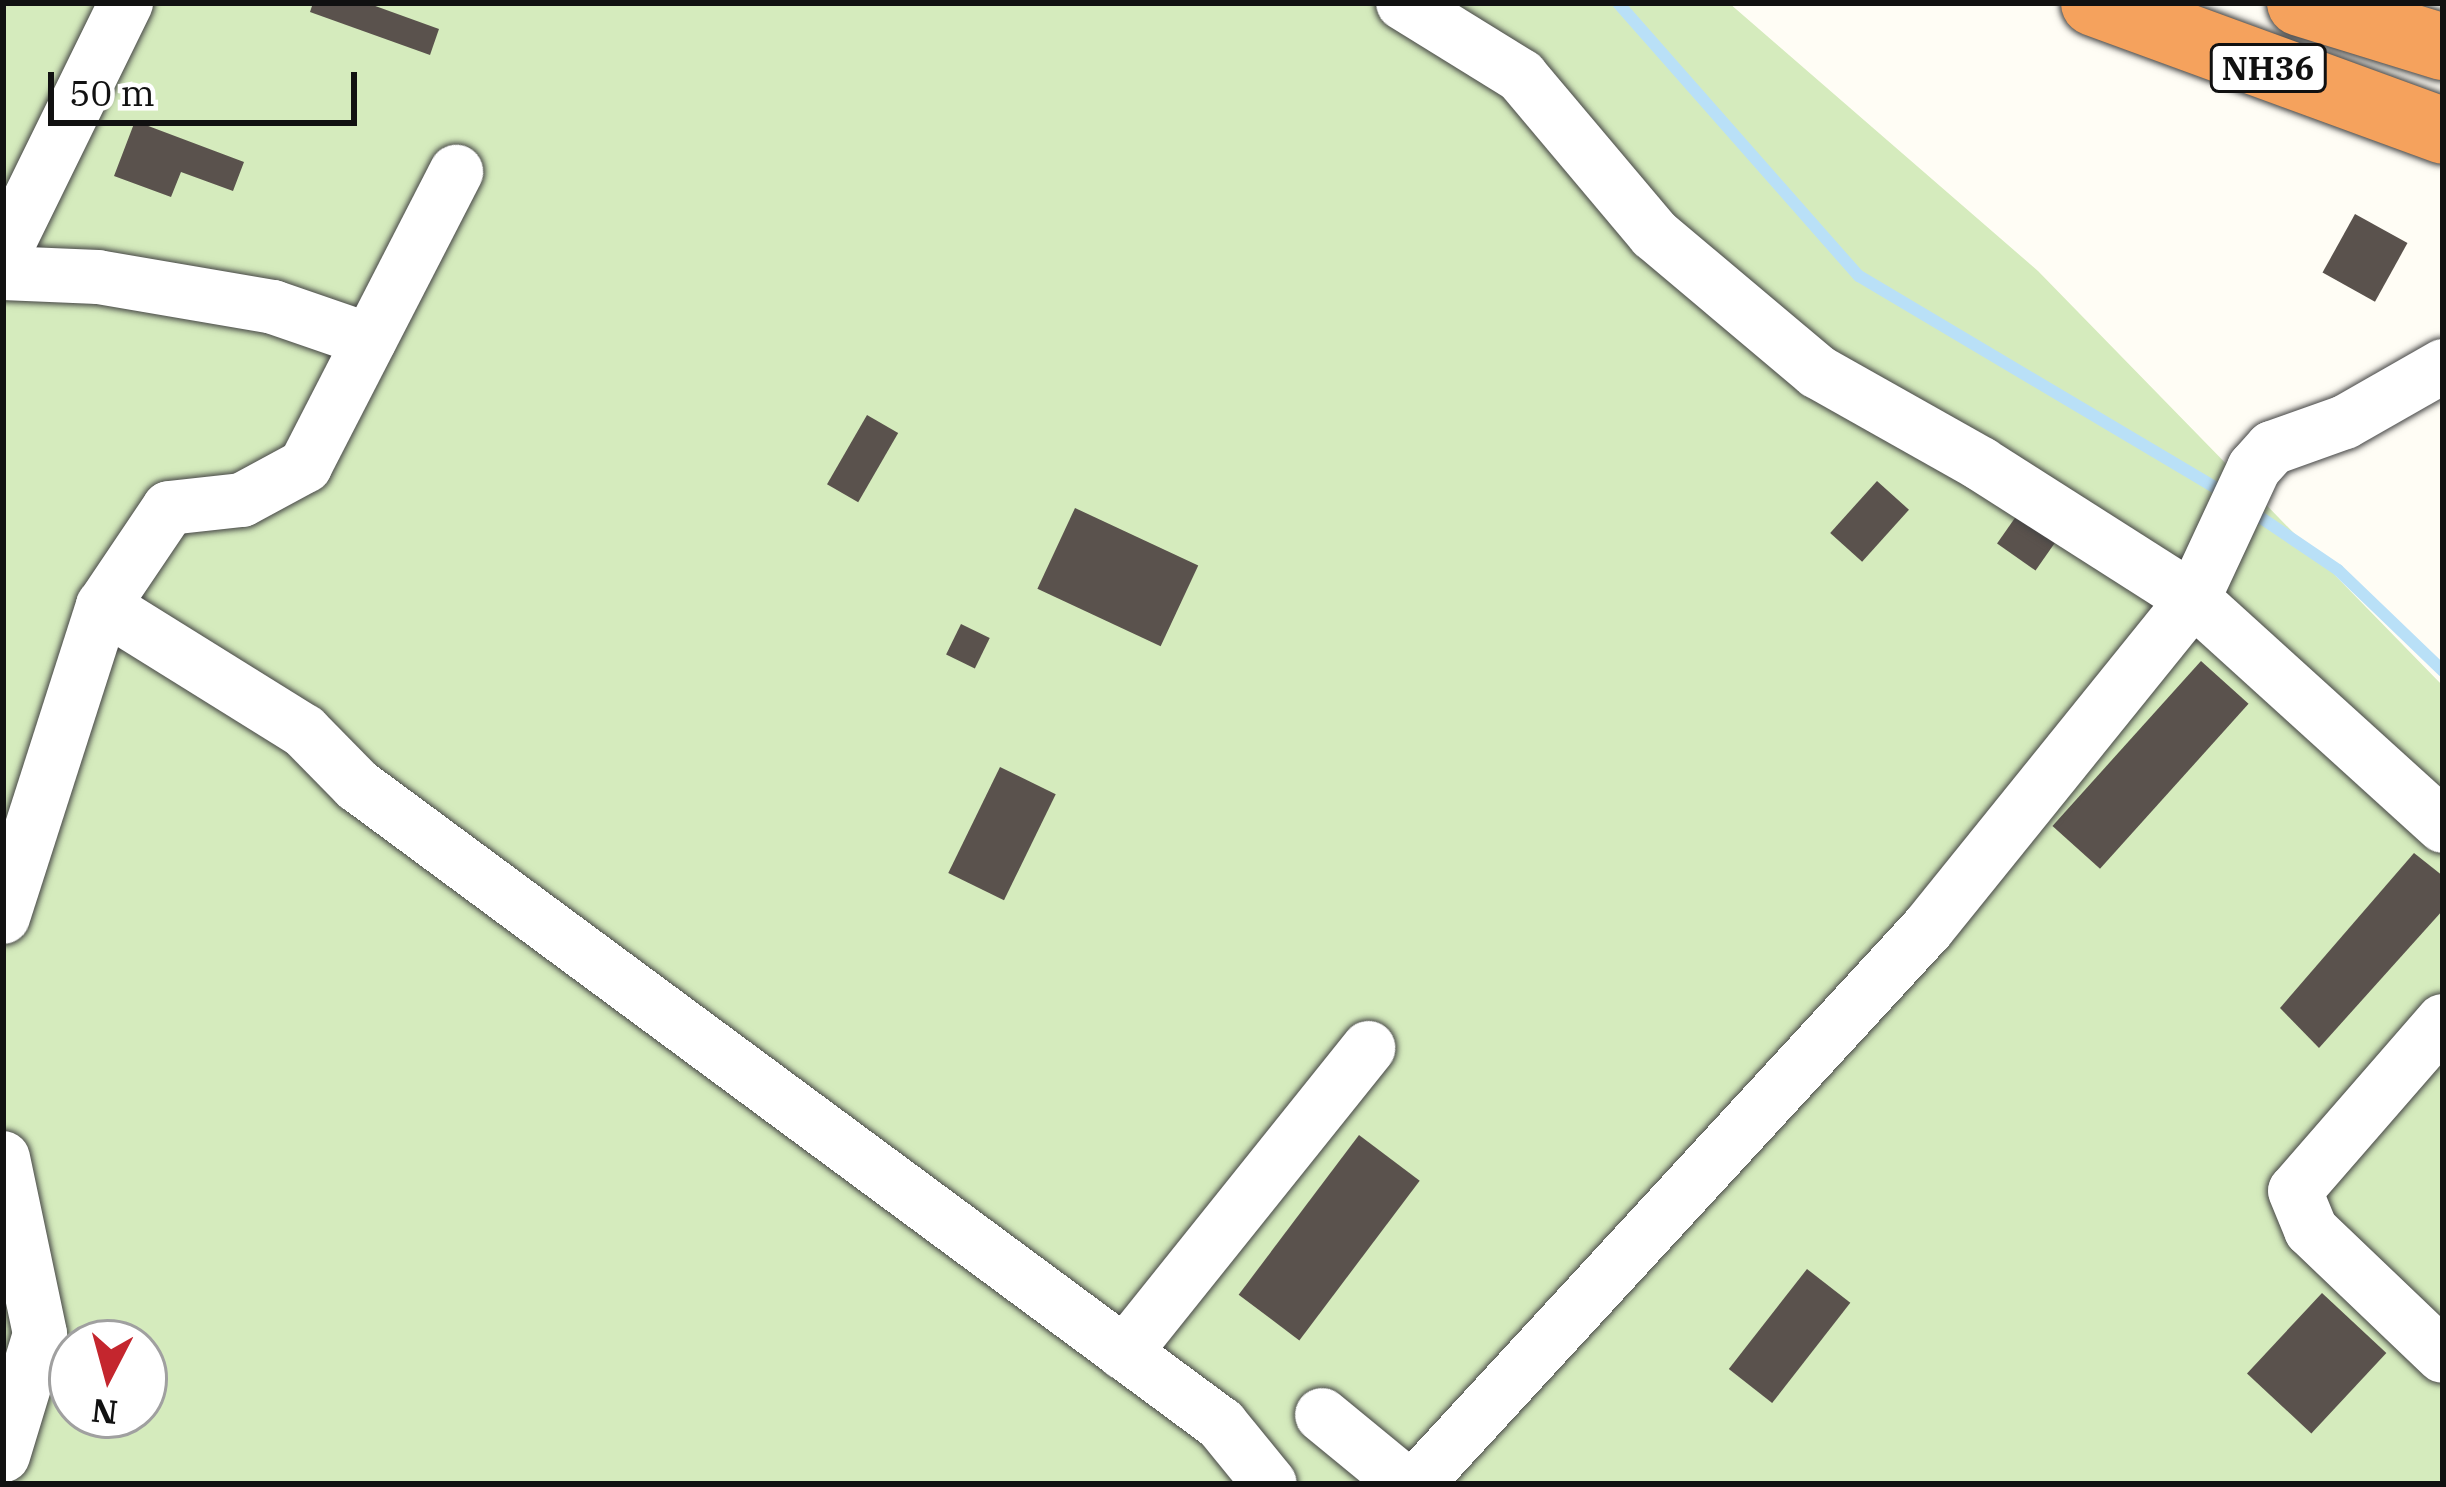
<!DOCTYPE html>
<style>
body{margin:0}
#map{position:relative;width:2446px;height:1487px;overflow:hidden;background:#fffdf5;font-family:"IBM Plex Serif",serif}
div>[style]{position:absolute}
.green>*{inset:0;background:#d5ebbd}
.stream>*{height:12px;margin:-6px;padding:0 6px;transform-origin:6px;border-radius:6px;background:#b9e0f7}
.building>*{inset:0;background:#5a524d;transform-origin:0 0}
.roads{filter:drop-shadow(0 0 3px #444) drop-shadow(0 0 3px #444)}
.minor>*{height:54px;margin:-27px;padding:0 27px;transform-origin:27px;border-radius:27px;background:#fff}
.highway>*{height:66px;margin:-33px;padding:0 33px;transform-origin:33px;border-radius:33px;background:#f5a25d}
span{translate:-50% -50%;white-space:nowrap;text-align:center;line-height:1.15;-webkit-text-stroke:12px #fff;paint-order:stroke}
.shield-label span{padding:3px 9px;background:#fff;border:3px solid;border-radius:9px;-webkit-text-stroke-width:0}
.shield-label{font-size:33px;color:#111;font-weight:700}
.frame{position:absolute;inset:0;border:6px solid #111;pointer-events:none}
.north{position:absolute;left:48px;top:1319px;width:120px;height:120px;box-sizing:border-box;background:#fff;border:3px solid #a0a0a0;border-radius:50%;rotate:186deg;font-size:33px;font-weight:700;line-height:48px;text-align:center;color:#111}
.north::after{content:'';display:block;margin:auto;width:42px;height:54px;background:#c4262e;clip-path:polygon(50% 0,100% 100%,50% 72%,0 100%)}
.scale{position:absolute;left:48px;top:72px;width:309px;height:54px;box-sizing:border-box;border:6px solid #111;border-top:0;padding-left:15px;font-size:36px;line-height:42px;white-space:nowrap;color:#111;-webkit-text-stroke:9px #fff;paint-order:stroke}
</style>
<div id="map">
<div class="green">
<i style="clip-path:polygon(evenodd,6px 3px,1729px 3px,2038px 271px,2443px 686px,2443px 1484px,3px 1484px,6px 3px,72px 1343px,144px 1343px,144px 1415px,72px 1415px,72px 1343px)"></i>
</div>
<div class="stream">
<i style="left:1618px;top:3px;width:364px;rotate:48.6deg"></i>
<i style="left:1859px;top:276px;width:430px;rotate:30.7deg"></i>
<i style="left:2251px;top:511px;width:105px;rotate:34.1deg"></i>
<i style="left:2338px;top:570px;width:146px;rotate:43.9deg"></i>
</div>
<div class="building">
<i style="clip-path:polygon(313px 3px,367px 3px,439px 29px,430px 55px,310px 12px)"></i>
<i style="clip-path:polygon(135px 121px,244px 162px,233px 191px,181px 172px,171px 197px,114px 176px)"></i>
<i style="left:2355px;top:214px;width:60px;height:67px;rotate:29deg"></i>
<i style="left:867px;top:415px;width:36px;height:80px;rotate:30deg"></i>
<i style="left:1877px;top:481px;width:43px;height:70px;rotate:42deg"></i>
<i style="left:2024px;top:505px;width:47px;height:47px;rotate:35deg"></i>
<i style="left:1075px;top:508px;width:136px;height:89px;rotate:25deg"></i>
<i style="left:961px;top:624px;width:32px;height:34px;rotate:26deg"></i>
<i style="left:2201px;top:661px;width:64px;height:222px;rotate:42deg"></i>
<i style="left:1000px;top:767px;width:62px;height:118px;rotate:26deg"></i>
<i style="clip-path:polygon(2414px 853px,2443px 876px,2443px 910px,2319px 1048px,2280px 1008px)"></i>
<i style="left:1359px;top:1135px;width:76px;height:200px;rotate:37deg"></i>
<i style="left:1807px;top:1269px;width:55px;height:127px;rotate:38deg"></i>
<i style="left:2322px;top:1293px;width:88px;height:110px;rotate:43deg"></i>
</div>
<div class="roads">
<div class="minor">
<i style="left:1403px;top:3px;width:139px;rotate:31.7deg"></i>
<i style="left:1521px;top:76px;width:207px;rotate:49.9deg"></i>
<i style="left:1654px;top:234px;width:214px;rotate:40.1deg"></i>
<i style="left:1818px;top:372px;width:187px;rotate:29.4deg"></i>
<i style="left:1981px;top:464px;width:251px;rotate:32.5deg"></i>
<i style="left:2193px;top:599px;width:338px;rotate:42.2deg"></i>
<i style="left:3px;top:254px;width:280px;rotate:-63.9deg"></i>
<i style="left:3px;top:273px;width:95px;rotate:2.4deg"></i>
<i style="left:98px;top:277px;width:178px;rotate:9.7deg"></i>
<i style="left:273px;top:307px;width:102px;rotate:19deg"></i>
<i style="left:103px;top:606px;width:237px;rotate:31.9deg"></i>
<i style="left:304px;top:731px;width:76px;rotate:45.5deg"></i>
<i style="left:357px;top:785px;width:1075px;rotate:36.49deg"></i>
<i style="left:1221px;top:1424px;width:77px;rotate:50.8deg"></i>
<i style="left:3px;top:917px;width:327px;rotate:-72.2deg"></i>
<i style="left:103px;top:606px;width:118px;rotate:-56deg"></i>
<i style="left:169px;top:508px;width:73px;rotate:-6.3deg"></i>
<i style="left:242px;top:500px;width:72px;rotate:-28.4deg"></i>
<i style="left:305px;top:466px;width:331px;rotate:-62.8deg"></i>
<i style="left:2443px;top:1021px;width:225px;rotate:131deg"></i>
<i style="left:2295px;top:1191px;width:42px;rotate:67.7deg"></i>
<i style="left:2311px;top:1230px;width:182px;rotate:43.7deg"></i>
<i style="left:3px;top:1158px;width:180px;rotate:78.1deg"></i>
<i style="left:40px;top:1334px;width:127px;rotate:106.9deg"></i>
<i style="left:1124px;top:1353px;width:391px;rotate:-51.3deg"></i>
<i style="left:1322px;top:1415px;width:109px;rotate:39.4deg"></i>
<i style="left:1416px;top:1484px;width:756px;rotate:-47.36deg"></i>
<i style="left:1928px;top:928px;width:422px;rotate:-51.1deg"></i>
<i style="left:2193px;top:599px;width:145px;rotate:-65deg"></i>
<i style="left:2254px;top:468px;width:27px;rotate:-48deg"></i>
<i style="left:2272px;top:448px;width:77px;rotate:-19.6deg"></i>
<i style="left:2345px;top:422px;width:113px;rotate:-29.7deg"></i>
</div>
<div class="highway">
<i style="left:2094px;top:3px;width:372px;rotate:20.1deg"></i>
<i style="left:2300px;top:3px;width:150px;rotate:17.1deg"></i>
</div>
</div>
<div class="shield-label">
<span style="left:2268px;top:68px">NH36</span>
</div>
<div class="frame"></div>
<div class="north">N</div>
<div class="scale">50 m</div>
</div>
